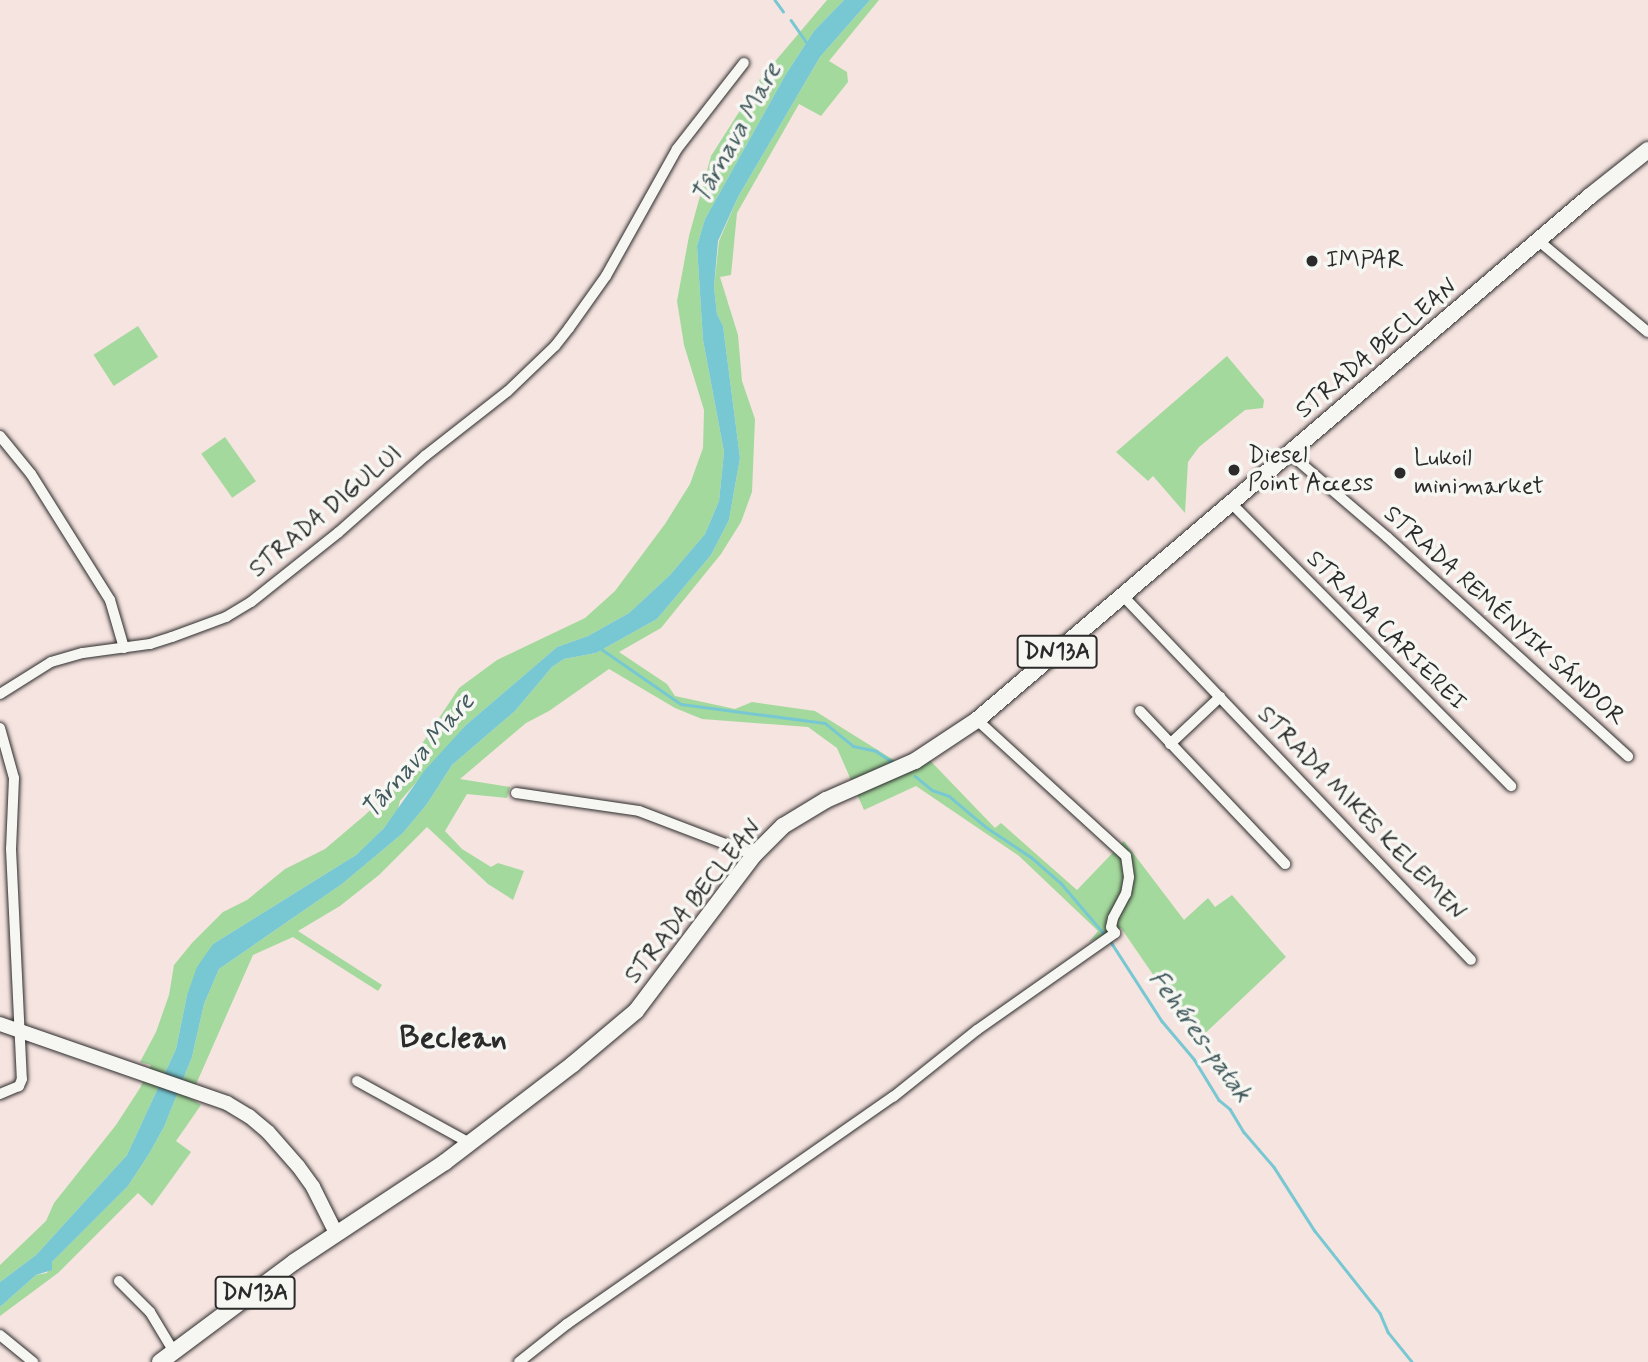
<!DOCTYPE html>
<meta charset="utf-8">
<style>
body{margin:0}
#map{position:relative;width:1648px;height:1362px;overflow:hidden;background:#f6e4e0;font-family:Mynerve,sans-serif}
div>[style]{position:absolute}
.green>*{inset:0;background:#a4d99d;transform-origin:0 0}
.water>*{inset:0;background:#77c8d2}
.stream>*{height:2.5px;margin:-1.25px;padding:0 1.25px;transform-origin:1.25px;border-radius:1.25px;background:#77c8d2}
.roads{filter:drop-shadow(0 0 2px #2b2b2b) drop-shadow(0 0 2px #2b2b2b)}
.minor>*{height:10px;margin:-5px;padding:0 5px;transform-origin:5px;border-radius:5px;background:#f6f6f2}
.secondary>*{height:14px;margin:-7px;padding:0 7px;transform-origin:7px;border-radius:7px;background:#f6f6f2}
.primary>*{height:16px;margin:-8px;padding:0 8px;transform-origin:8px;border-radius:8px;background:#f6f6f2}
.dots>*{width:19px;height:19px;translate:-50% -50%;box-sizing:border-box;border:4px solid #f6f6f2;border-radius:50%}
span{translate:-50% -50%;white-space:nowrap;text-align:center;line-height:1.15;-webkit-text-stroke:7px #f6f6f2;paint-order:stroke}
.shield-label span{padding:2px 5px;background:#f6f6f2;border:2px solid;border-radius:5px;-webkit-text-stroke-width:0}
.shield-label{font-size:23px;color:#2b2b2b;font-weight:700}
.poi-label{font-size:24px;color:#2b2b2b}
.left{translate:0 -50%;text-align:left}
.street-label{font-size:24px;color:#2b2b2b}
.water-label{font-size:26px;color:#425a5d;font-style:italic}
.district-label{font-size:32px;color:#2b2b2b;font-weight:700}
</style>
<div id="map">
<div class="green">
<i style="clip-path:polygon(827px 0,844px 0,814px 31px,786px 74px,705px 219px,697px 246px,703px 340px,724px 452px,719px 501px,705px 534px,670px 575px,629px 613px,588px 636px,557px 647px,466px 725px,400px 801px,398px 809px,384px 828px,356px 855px,213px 944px,187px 995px,176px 1049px,127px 1155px,36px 1255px,0 1282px,0 1265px,46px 1221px,54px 1203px,116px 1125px,140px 1088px,151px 1065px,140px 1062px,156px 1032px,169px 995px,174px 965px,192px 943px,223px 912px,247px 900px,285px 869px,325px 849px,365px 815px,392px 789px,459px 688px,497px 660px,585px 618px,615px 591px,665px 524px,690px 484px,703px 448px,704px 410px,684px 345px,677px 301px,689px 236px,711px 156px,760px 79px)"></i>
<i style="clip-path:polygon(870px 0,879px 0,829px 61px,847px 72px,848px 82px,821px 116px,799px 104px,737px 213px,731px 275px,720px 277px,738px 335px,742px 381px,755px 419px,752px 492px,741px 522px,721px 554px,661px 628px,619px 652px,667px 684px,675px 696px,735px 709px,752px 702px,815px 711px,897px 762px,920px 750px,995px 828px,1001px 823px,1077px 890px,1124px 841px,1184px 920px,1208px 898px,1215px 907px,1232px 895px,1286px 957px,1198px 1040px,1121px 928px,1089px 942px,1098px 931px,1019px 856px,916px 786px,864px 810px,837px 748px,808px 727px,702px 719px,675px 708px,609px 669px,549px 711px,526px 723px,460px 779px,510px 787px,507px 798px,467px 794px,445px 831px,462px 849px,491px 867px,498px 863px,524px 871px,513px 900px,488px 884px,427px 827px,379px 875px,340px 906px,298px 931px,382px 985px,378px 991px,293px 937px,253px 955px,190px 1098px,201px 1105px,176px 1141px,191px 1152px,152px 1206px,138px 1193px,58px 1273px,0 1316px,0 1307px,36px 1275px,47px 1273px,52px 1262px,128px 1186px,149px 1154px,164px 1127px,192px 1057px,204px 1004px,219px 969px,342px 884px,403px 833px,427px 804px,452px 765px,515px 711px,552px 667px,564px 659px,596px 653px,657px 619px,711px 555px,729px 520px,740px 458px,723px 326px,717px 314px,714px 287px,719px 241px,738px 197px,820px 57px)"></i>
<i style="left:138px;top:326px;width:37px;height:53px;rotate:57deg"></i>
<i style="clip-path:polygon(1227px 356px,1264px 400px,1263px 408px,1245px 410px,1199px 447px,1188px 462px,1185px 513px,1153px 476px,1148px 481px,1116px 452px)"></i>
<i style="left:225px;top:437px;width:54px;height:29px;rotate:55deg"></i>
</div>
<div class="water">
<i style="clip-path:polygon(844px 0,870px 0,820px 57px,738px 197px,718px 241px,714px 287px,717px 314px,723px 326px,740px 458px,729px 520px,711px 555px,657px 619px,596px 653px,564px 659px,552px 667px,515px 711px,452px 765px,427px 804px,403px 833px,342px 884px,219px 969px,204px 1004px,192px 1057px,164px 1127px,149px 1154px,128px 1186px,52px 1262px,52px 1270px,36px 1275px,0 1307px,0 1282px,36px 1255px,127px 1155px,176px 1049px,187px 995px,197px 967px,213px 944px,356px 855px,384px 828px,425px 770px,466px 725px,557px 647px,588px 636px,629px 613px,670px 575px,705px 534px,719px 501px,724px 452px,703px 340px,697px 246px,705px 219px,786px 74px,814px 31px)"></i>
</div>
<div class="stream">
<i style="left:775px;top:0;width:14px;rotate:54deg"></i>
<i style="left:791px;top:20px;width:28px;rotate:55deg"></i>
<i style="left:600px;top:648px;width:98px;rotate:34.7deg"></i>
<i style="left:681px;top:704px;width:145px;rotate:7.5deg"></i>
<i style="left:825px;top:723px;width:36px;rotate:39deg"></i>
<i style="left:853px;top:746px;width:24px;rotate:12deg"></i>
<i style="left:876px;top:751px;width:22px;rotate:34deg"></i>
<i style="left:915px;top:776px;width:22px;rotate:39deg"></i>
<i style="left:932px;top:790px;width:18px;rotate:19deg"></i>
<i style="left:949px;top:796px;width:48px;rotate:40deg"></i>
<i style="left:986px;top:827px;width:54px;rotate:33.7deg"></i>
<i style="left:1031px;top:857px;width:40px;rotate:41deg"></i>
<i style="left:1061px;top:883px;width:71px;rotate:49.6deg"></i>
<i style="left:1111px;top:942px;width:94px;rotate:57.2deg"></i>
<i style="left:1162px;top:1021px;width:50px;rotate:49.9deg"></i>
<i style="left:1194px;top:1059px;width:48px;rotate:58.6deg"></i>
<i style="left:1219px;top:1100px;width:14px;rotate:39deg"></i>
<i style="left:1230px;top:1109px;width:27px;rotate:59deg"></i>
<i style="left:1244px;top:1132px;width:46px;rotate:49.4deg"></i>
<i style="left:1274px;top:1167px;width:76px;rotate:57.4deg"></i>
<i style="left:1315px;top:1231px;width:105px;rotate:51.6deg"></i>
<i style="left:1380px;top:1313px;width:21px;rotate:67deg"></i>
<i style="left:1388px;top:1332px;width:38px;rotate:51deg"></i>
</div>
<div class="roads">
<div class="minor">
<i style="left:1539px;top:241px;width:142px;rotate:39.9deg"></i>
<i style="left:0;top:436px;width:49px;rotate:50.8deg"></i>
<i style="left:31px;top:474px;width:149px;rotate:57.9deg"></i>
<i style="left:110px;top:600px;width:50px;rotate:73.7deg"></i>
<i style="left:1289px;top:453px;width:129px;rotate:40.6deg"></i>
<i style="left:1387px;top:537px;width:326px;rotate:42.3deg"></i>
<i style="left:1232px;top:504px;width:397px;rotate:45.3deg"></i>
<i style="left:1124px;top:597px;width:502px;rotate:46.29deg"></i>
<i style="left:0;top:694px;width:60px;rotate:-32.1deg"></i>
<i style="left:51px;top:662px;width:33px;rotate:-16deg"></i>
<i style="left:83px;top:653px;width:68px;rotate:-7.7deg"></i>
<i style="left:150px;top:644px;width:23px;rotate:-18deg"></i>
<i style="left:172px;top:637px;width:58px;rotate:-20.3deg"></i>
<i style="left:226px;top:617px;width:29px;rotate:-31deg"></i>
<i style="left:251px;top:602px;width:112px;rotate:-38.5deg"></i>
<i style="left:339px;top:532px;width:115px;rotate:-41.5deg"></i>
<i style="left:425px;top:456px;width:105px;rotate:-38.1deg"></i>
<i style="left:508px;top:391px;width:65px;rotate:-43.8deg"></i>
<i style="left:555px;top:346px;width:23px;rotate:-52deg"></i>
<i style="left:569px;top:328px;width:64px;rotate:-54.6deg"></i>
<i style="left:606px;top:276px;width:145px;rotate:-60.8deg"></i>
<i style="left:677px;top:149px;width:109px;rotate:-52.1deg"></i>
<i style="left:1140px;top:711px;width:211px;rotate:46.5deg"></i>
<i style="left:0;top:728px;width:52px;rotate:74.4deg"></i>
<i style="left:14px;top:778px;width:71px;rotate:92.4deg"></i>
<i style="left:11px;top:849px;width:230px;rotate:87.3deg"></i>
<i style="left:22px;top:1079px;width:8px;rotate:113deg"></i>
<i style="left:19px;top:1086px;width:21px;rotate:157deg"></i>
<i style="left:1170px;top:744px;width:69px;rotate:-43.2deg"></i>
<i style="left:516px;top:793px;width:124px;rotate:8.3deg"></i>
<i style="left:639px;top:811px;width:123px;rotate:20.9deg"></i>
<i style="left:357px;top:1081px;width:129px;rotate:28.8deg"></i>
<i style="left:119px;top:1281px;width:44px;rotate:45deg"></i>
<i style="left:150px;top:1312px;width:47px;rotate:59deg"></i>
<i style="left:0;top:1335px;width:43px;rotate:39.3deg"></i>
<i style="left:519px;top:1362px;width:61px;rotate:-38.4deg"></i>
<i style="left:567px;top:1324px;width:397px;rotate:-34.9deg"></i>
<i style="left:893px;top:1097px;width:107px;rotate:-38.6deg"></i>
<i style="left:977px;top:1030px;width:169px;rotate:-35.1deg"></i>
<i style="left:1115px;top:933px;width:7px;rotate:-124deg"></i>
<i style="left:1111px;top:927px;width:9px;rotate:-77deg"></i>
<i style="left:1113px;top:918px;width:27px;rotate:-62deg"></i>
<i style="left:1126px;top:894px;width:17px;rotate:-80deg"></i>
<i style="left:1129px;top:877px;width:21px;rotate:-98deg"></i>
<i style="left:1126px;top:856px;width:202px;rotate:-137.6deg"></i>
</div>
<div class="secondary">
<i style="left:0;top:1024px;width:240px;rotate:19.2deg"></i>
<i style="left:227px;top:1103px;width:26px;rotate:31deg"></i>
<i style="left:249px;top:1116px;width:25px;rotate:40deg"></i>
<i style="left:268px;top:1132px;width:45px;rotate:48.6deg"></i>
<i style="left:298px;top:1166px;width:26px;rotate:54deg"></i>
<i style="left:313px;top:1187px;width:51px;rotate:63.4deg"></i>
</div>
<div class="primary">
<i style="left:160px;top:1362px;width:167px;rotate:-36.7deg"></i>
<i style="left:294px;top:1262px;width:181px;rotate:-33.5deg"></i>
<i style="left:445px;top:1162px;width:161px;rotate:-37.4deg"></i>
<i style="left:573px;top:1064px;width:82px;rotate:-40.1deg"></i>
<i style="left:636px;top:1011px;width:196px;rotate:-52.9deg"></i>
<i style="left:754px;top:855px;width:41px;rotate:-45deg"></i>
<i style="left:783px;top:826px;width:50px;rotate:-31.2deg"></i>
<i style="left:826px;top:800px;width:97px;rotate:-23.7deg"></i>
<i style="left:915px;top:761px;width:74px;rotate:-33.5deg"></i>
<i style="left:977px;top:720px;width:806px;rotate:-40.52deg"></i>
<i style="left:1590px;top:196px;width:74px;rotate:-38.4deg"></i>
</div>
</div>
<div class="dots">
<i style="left:1312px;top:261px;background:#2b2b2b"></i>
<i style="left:1234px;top:470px;background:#2b2b2b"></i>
<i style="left:1400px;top:473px;background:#2b2b2b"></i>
</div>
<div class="shield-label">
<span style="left:1057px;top:652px">DN13A</span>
<span style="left:255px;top:1293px">DN13A</span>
</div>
<div class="poi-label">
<span class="left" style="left:1326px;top:261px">IMPAR</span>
<span class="left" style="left:1248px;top:470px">Diesel<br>Point Access</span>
<span class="left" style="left:1414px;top:473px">Lukoil<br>minimarket</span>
</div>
<div class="street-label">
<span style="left:1377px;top:349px;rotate:-40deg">STRADA BECLEAN</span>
<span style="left:326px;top:512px;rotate:-40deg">STRADA DIGULUI</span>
<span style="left:1504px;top:616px;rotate:42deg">STRADA REMÉNYIK SÁNDOR</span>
<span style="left:1386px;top:631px;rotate:45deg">STRADA CARIEREI</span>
<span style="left:1361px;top:814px;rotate:46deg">STRADA MIKES KELEMEN</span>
<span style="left:694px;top:902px;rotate:-51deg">STRADA BECLEAN</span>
</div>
<div class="water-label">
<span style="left:738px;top:134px;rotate:-61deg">Târnava Mare</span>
<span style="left:419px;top:757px;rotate:-49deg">Târnava Mare</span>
<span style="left:1199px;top:1037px;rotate:54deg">Fehéres-patak</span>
</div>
<div class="district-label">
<span style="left:453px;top:1038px">Beclean</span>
</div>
</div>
